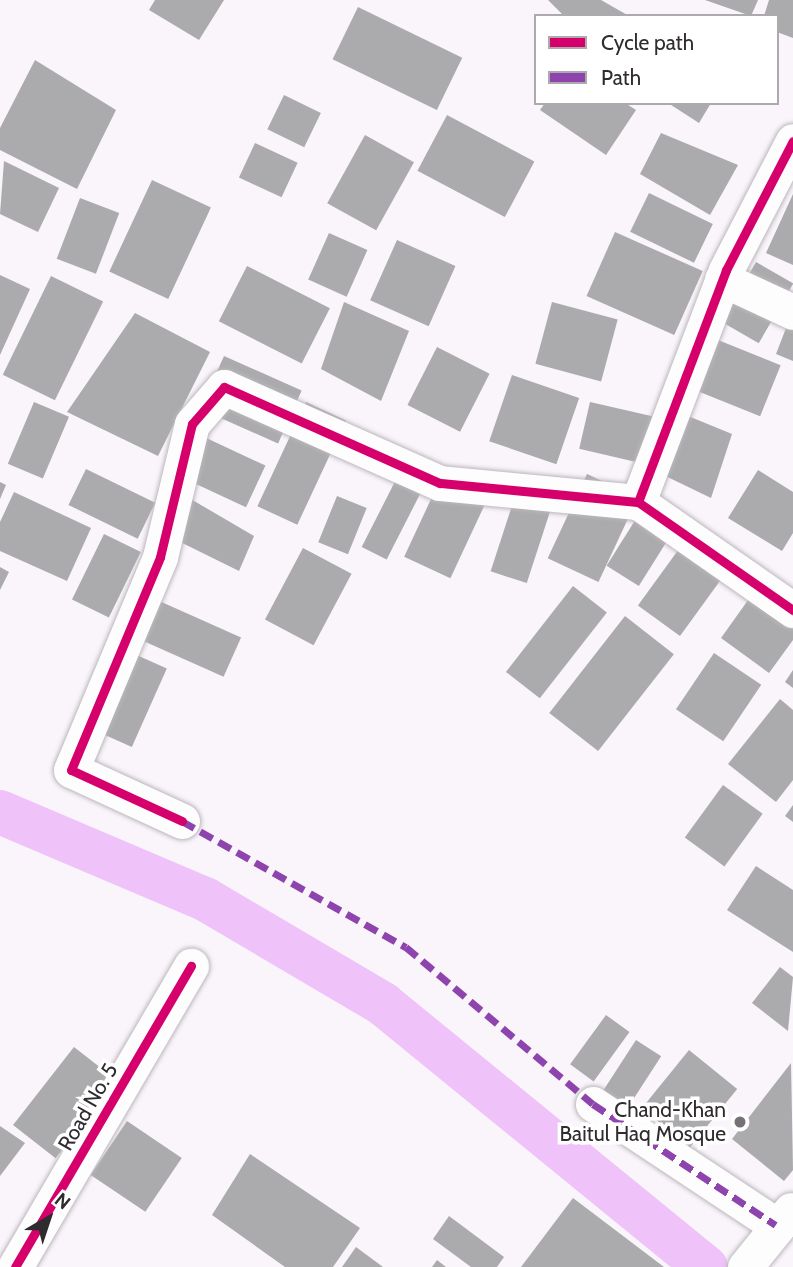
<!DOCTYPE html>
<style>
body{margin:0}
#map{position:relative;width:793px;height:1267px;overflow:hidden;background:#faf4fb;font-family:Cabin,sans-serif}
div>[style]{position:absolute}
.canal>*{height:44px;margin:-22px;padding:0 22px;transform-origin:22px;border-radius:22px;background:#efc2f9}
.building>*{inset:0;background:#abaaac;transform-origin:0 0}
.roads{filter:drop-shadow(0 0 2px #bbb7bc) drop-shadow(0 0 2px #bbb7bc)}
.street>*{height:35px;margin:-17.5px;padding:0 17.5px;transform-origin:17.5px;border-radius:17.5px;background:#fefdfe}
.quiet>*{height:7px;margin-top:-3.5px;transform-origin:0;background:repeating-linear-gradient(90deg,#8e44ad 0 14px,transparent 0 21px)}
.cycleway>*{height:9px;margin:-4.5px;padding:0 4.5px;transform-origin:4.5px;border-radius:4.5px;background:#d6006c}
.dots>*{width:19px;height:19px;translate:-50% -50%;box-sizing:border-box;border:4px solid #fff;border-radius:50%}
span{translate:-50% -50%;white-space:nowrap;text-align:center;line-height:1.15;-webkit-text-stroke:7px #fff;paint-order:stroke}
.street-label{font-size:21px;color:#2f2b2f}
.poi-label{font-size:21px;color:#2f2b2f}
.right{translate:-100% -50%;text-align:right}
.legend{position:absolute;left:534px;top:14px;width:245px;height:91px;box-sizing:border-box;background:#fff;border:2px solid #acaaac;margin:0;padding:9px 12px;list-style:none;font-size:21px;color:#2f2b2f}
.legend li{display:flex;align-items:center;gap:14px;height:35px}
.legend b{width:35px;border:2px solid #acaaac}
.north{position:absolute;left:14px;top:1183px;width:70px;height:70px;-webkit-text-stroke:5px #fff;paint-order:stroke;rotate:39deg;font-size:19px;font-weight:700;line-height:28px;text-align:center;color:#2f2b2f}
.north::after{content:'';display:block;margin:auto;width:24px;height:32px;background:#2f2b2f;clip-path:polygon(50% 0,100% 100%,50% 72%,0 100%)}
</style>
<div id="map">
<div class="canal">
<i style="left:0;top:812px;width:223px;rotate:23deg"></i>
<i style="left:205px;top:899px;width:207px;rotate:30.5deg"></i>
<i style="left:383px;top:1004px;width:417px;rotate:39.2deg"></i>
</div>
<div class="building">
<i style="clip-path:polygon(155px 0,224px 0,199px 40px,149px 10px)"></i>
<i style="clip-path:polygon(548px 0,601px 0,629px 16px,564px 16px)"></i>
<i style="clip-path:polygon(705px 0,758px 0,751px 16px)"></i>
<i style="clip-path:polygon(769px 0,793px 0,793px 38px,777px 32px,777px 16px,764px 16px)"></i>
<i style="left:358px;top:7px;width:116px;height:58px;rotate:26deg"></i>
<i style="clip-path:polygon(35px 60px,116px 110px,77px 189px,0 150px,0 128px)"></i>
<i style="left:284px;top:95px;width:41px;height:38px;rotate:26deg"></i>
<i style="clip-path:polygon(545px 103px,625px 103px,636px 110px,606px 155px,540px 110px)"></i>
<i style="clip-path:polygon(668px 103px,711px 103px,699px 123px)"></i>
<i style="left:447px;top:115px;width:99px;height:63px;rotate:28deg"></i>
<i style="clip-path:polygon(661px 133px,738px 165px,710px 215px,640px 174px)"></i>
<i style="left:365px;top:135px;width:56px;height:78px;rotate:29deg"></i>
<i style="left:255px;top:143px;width:47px;height:38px;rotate:25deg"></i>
<i style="clip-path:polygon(4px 161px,59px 188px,38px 232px,0 214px)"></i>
<i style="left:152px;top:180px;width:65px;height:101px;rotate:25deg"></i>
<i style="left:649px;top:193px;width:71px;height:43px;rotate:26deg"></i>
<i style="clip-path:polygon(793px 194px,793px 265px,766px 253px)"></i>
<i style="left:80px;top:198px;width:42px;height:65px;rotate:21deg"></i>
<i style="left:615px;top:232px;width:96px;height:70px;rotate:24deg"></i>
<i style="left:329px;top:233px;width:42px;height:51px;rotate:24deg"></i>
<i style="left:397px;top:240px;width:64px;height:66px;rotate:24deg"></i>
<i style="left:756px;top:262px;width:43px;height:69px;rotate:30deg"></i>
<i style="left:247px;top:266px;width:93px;height:62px;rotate:27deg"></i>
<i style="clip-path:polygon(0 275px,30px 289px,0 355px)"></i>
<i style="left:51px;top:276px;width:58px;height:110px;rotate:26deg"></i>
<i style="clip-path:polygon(344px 302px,409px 331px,381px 401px,321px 369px)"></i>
<i style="left:552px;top:302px;width:68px;height:64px;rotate:15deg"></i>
<i style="clip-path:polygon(793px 310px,793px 361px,776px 354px)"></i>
<i style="clip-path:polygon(135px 313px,210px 352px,158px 456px,67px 412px)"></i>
<i style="left:713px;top:338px;width:73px;height:55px;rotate:22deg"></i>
<i style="left:437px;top:347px;width:59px;height:65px;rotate:27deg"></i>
<i style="left:224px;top:356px;width:85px;height:58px;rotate:24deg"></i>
<i style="left:512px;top:375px;width:71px;height:70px;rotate:19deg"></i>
<i style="left:34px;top:402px;width:38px;height:67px;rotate:23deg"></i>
<i style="left:306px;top:402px;width:44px;height:115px;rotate:25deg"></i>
<i style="left:590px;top:402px;width:65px;height:48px;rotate:13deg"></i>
<i style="clip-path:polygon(671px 409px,732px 434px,711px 498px,651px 469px)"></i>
<i style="left:202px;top:436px;width:70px;height:46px;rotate:25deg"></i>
<i style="left:408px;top:456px;width:28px;height:102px;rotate:27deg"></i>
<i style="left:446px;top:467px;width:51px;height:99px;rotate:25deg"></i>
<i style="left:86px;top:469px;width:77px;height:40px;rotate:26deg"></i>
<i style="clip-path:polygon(758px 470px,793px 492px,793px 533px,782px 551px,728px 518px)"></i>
<i style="left:587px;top:474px;width:56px;height:93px;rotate:25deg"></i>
<i style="left:520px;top:481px;width:38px;height:95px;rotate:18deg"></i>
<i style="clip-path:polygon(0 482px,6px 485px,0 499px)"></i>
<i style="clip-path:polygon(177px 491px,254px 536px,239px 571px,160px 532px)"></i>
<i style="clip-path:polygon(14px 492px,91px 528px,67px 581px,0 551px,0 522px)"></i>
<i style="left:337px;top:496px;width:32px;height:50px;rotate:22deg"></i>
<i style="left:649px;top:498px;width:38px;height:80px;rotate:32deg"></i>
<i style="left:692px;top:531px;width:52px;height:92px;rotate:36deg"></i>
<i style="left:104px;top:534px;width:41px;height:73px;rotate:26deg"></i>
<i style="left:303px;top:548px;width:55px;height:81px;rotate:28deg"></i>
<i style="clip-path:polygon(0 567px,9px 572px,0 590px)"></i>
<i style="clip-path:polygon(766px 575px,793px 594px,793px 640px,769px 673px,721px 638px)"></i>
<i style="left:573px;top:586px;width:43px;height:109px;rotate:38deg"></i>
<i style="left:157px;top:600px;width:92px;height:43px;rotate:24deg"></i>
<i style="left:625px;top:616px;width:62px;height:123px;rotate:38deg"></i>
<i style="left:112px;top:644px;width:60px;height:86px;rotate:24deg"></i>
<i style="left:714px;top:653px;width:57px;height:68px;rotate:34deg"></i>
<i style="clip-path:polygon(793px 670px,793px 688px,785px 682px)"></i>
<i style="clip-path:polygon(780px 699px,793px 710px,793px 780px,776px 802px,728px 764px)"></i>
<i style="left:723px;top:785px;width:49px;height:65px;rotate:36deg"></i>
<i style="clip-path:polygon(793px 805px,793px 822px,785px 816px)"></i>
<i style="clip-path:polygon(756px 866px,793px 890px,793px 952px,727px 910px)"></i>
<i style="clip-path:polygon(780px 967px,793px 977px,788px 1031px,752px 1003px)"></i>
<i style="left:606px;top:1015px;width:29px;height:61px;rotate:36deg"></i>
<i style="left:636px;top:1040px;width:30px;height:64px;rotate:33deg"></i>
<i style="left:74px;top:1047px;width:54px;height:99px;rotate:38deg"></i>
<i style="left:689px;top:1050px;width:62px;height:75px;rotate:39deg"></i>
<i style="clip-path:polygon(791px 1063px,793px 1170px,784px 1181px,732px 1139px)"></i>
<i style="left:127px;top:1121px;width:66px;height:65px;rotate:34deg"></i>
<i style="clip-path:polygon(0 1126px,25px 1143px,0 1176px)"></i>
<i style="clip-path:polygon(250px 1154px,360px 1228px,333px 1267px,285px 1267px,212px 1215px)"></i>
<i style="clip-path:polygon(573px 1198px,664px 1267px,521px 1267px)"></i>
<i style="clip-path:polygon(449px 1216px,504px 1257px,497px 1267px,471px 1267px,433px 1239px)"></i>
<i style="clip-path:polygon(356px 1247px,383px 1267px,342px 1267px)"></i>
<i style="clip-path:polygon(437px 1260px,446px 1267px,432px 1267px)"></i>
</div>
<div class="roads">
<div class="street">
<i style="left:722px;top:279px;width:78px;rotate:24.9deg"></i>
<i style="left:638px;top:502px;width:248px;rotate:-69.2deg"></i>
<i style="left:726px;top:270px;width:145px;rotate:-62.6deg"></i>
<i style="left:182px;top:821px;width:122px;rotate:-155.3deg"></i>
<i style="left:71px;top:770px;width:231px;rotate:-67.3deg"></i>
<i style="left:160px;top:557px;width:137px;rotate:-76.5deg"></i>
<i style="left:192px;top:424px;width:49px;rotate:-49.1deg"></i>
<i style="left:224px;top:387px;width:236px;rotate:24deg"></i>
<i style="left:440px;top:483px;width:199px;rotate:5.5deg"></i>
<i style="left:638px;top:502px;width:189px;rotate:34.9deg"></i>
<i style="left:593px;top:1104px;width:219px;rotate:33.5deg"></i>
<i style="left:15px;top:1267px;width:349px;rotate:-59.7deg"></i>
<i style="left:745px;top:1267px;width:73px;rotate:-51.1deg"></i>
</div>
</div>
<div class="quiet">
<i style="left:182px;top:821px;width:257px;rotate:29.4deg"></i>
<i style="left:406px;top:947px;width:244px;rotate:40deg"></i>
<i style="left:593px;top:1104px;width:219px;rotate:33.5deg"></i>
</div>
<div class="cycleway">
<i style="left:638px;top:502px;width:248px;rotate:-69.2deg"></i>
<i style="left:726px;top:270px;width:145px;rotate:-62.6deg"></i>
<i style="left:182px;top:821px;width:122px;rotate:-155.3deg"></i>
<i style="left:71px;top:770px;width:231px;rotate:-67.3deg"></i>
<i style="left:160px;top:557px;width:137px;rotate:-76.5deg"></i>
<i style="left:192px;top:424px;width:49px;rotate:-49.1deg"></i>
<i style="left:224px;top:387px;width:236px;rotate:24deg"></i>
<i style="left:440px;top:483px;width:199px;rotate:5.5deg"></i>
<i style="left:638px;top:502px;width:189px;rotate:34.9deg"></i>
<i style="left:15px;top:1267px;width:349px;rotate:-59.7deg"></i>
</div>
<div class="dots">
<i style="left:740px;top:1122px;background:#767176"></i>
</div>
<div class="street-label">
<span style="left:88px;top:1107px;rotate:-60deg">Road No. 5</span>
</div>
<div class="poi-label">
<span class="right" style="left:726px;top:1122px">Chand-Khan<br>Baitul Haq Mosque</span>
</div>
<ul class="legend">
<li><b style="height:9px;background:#d6006c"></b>Cycle path</li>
<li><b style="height:9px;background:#8e44ad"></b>Path</li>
</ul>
<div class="north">N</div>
</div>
